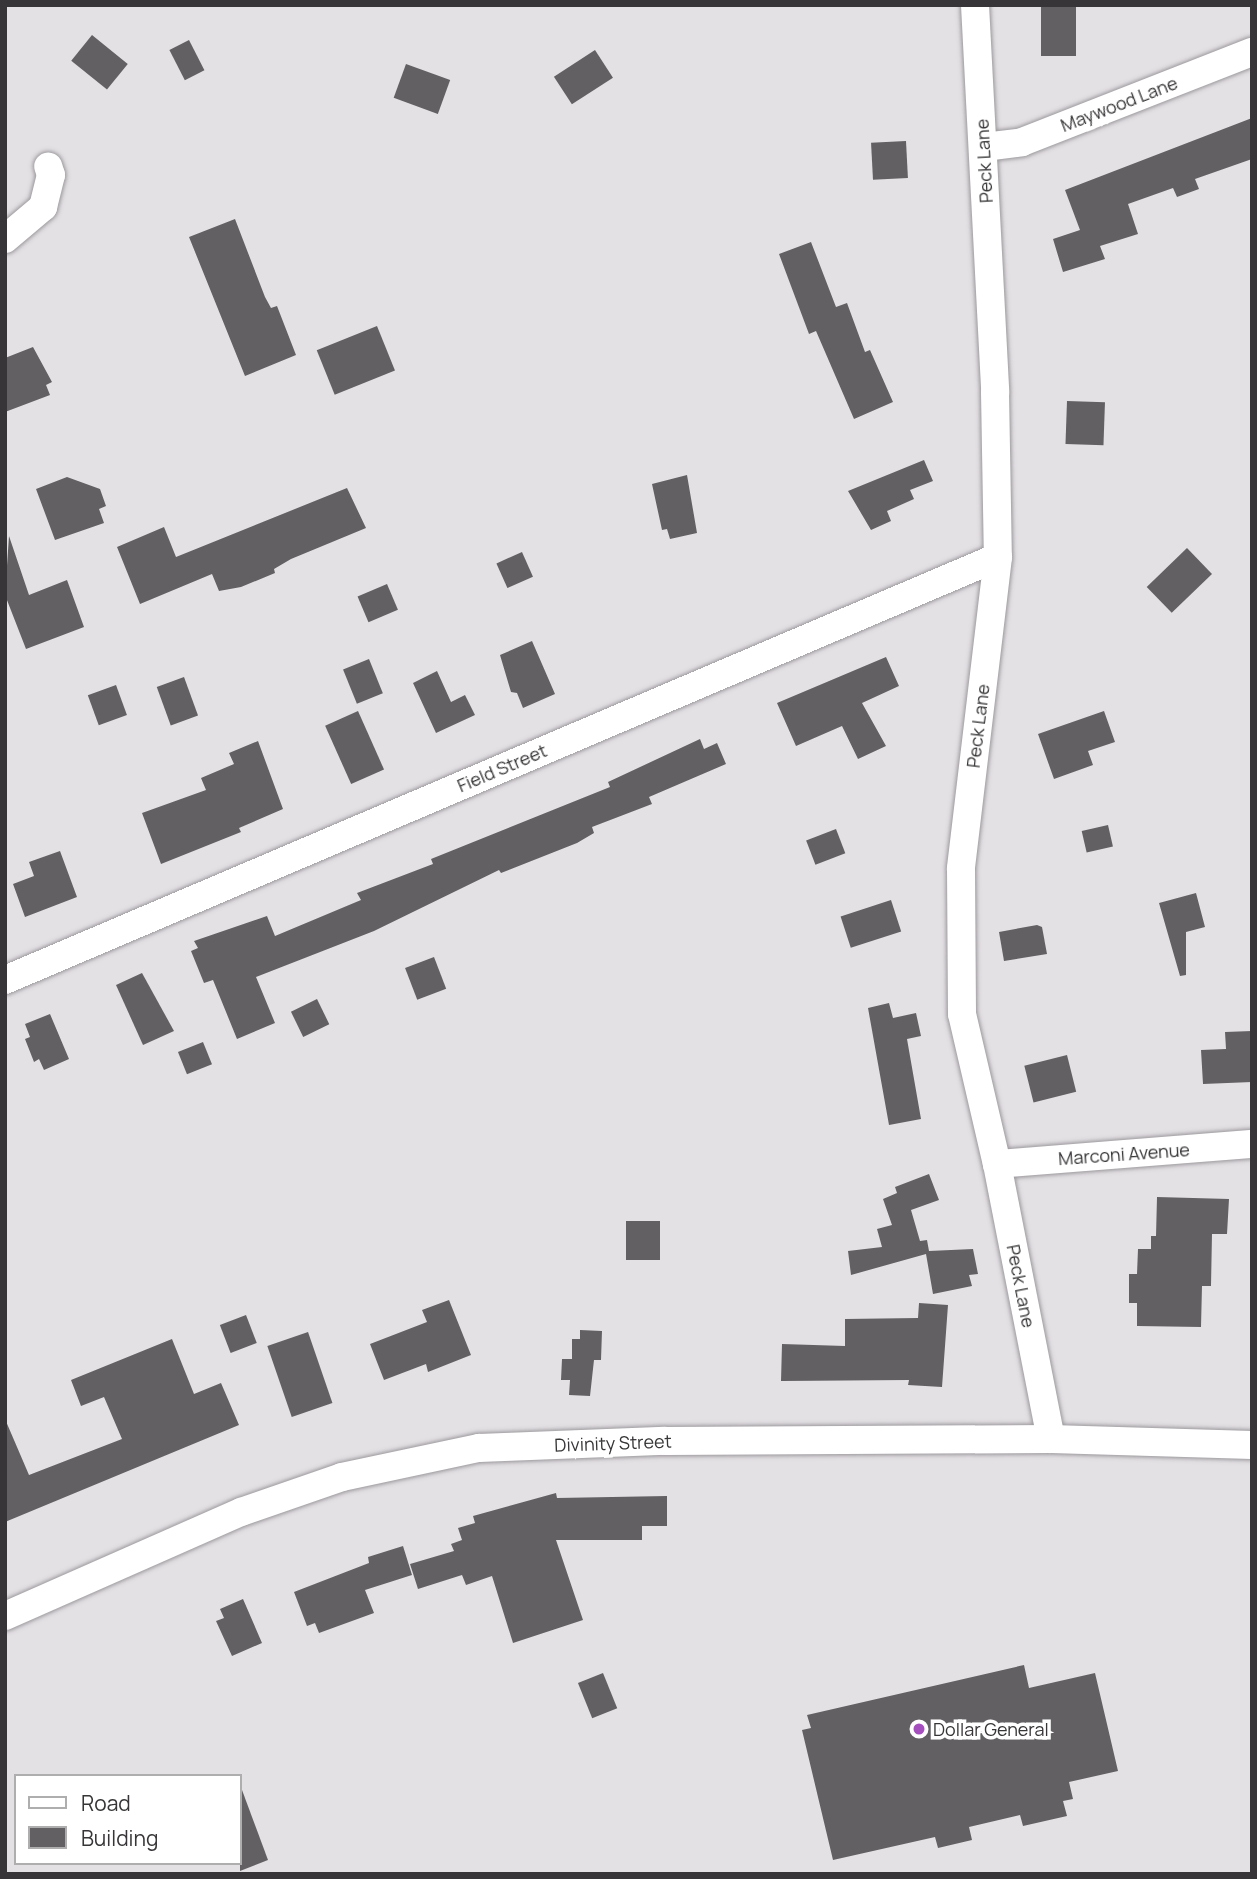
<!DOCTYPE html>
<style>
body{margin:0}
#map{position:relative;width:1257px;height:1879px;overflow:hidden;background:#e4e1e5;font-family:Manrope,sans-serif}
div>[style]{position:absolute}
.building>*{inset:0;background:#626063;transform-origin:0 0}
.roads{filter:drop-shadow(0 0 2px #9c999d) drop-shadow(0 0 2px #9c999d)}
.street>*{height:28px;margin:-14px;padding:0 14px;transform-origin:14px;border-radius:14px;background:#fff}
.dots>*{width:19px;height:19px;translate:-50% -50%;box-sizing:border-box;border:4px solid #fff;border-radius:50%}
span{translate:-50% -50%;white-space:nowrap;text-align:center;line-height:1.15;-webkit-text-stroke:7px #fff;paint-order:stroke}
.street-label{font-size:18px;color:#373537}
.poi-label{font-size:18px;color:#373537}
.left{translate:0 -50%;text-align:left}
.frame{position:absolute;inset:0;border:7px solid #373537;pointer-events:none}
.legend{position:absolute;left:14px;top:1774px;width:228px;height:91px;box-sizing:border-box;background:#fff;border:2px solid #afaeaf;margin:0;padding:9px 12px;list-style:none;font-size:21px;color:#373537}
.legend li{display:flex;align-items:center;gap:14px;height:35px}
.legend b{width:35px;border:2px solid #afaeaf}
</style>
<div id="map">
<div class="building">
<i style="left:1041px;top:5px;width:35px;height:51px"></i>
<i style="left:92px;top:35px;width:46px;height:33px;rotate:39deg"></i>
<i style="left:189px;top:40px;width:34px;height:22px;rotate:63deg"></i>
<i style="left:595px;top:50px;width:33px;height:49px;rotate:57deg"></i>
<i style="left:406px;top:64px;width:47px;height:36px;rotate:20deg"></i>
<i style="clip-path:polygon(1252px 118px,1252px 159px,1195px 179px,1199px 189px,1177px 197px,1173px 188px,1128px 204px,1138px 234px,1100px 246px,1105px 259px,1063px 272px,1053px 239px,1080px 230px,1065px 190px)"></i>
<i style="left:906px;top:141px;width:37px;height:35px;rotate:87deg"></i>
<i style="clip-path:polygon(235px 219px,265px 297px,271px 308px,277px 306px,296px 355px,245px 376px,189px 237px)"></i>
<i style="clip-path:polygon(811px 242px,836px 307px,847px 303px,865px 352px,870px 350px,893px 402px,854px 419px,816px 331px,809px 334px,779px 254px)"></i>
<i style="left:377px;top:326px;width:48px;height:65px;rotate:68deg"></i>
<i style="clip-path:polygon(33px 347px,52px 382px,46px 385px,50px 395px,5px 412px,5px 358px)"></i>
<i style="left:1067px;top:401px;width:38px;height:43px;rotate:2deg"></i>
<i style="clip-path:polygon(924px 460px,933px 481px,910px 490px,914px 499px,887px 511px,891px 521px,871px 530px,848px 491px)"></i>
<i style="clip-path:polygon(687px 475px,697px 533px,670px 539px,667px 529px,662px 530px,652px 484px)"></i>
<i style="clip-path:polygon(67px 477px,100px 489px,106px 506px,99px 509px,104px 523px,55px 540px,36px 489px)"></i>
<i style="clip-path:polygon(347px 488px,366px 528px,291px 559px,274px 569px,275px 573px,241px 587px,219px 591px,212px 574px,140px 604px,117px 547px,164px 527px,176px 557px)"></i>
<i style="clip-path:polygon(9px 536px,29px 595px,67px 580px,84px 627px,26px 649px,5px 595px)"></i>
<i style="left:1187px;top:548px;width:36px;height:56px;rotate:46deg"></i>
<i style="left:522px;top:552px;width:27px;height:28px;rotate:66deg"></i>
<i style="left:387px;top:584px;width:28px;height:32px;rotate:67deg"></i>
<i style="clip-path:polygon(532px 641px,555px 694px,523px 708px,517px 693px,511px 692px,500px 655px)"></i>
<i style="clip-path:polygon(886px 657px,899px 686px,862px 703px,886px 746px,858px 759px,842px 726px,796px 746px,777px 703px)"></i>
<i style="left:369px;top:659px;width:37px;height:28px;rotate:68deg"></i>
<i style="clip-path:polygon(437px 671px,451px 702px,465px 695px,475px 715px,436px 733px,413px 683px)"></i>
<i style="left:184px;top:677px;width:41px;height:29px;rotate:70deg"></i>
<i style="left:116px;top:685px;width:32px;height:30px;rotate:70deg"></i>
<i style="left:358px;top:711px;width:64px;height:36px;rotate:66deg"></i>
<i style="clip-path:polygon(1104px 711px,1115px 742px,1088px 751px,1093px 765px,1054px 779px,1038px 734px)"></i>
<i style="clip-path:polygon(700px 739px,704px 749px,717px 743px,726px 764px,649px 797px,652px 804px,592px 827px,594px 833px,577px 843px,501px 873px,499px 870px,374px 931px,256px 977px,275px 1023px,237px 1039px,213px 980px,204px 983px,191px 951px,198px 948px,194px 941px,267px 916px,275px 936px,361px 900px,357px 893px,433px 864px,431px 859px,610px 787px,608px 782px)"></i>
<i style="clip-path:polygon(258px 741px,283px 809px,239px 828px,241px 832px,161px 864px,142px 813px,206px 790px,201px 778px,234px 764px,229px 753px)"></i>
<i style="left:1108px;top:825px;width:22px;height:27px;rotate:77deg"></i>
<i style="left:836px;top:829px;width:26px;height:32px;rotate:69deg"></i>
<i style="clip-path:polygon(60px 851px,77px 897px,25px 917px,13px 884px,34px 876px,29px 862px)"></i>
<i style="clip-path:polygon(1196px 893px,1205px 927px,1186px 932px,1186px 975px,1180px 976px,1159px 903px)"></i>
<i style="left:891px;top:900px;width:33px;height:53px;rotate:72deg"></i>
<i style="clip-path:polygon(1037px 925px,1042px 927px,1047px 954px,1004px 961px,999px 932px)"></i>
<i style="left:434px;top:957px;width:34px;height:31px;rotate:69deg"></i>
<i style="clip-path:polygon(142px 973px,174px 1031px,143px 1045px,116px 985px)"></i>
<i style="left:317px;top:999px;width:28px;height:29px;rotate:64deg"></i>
<i style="clip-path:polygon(889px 1003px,893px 1018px,916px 1013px,921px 1036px,907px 1039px,921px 1119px,889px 1125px,868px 1008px)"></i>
<i style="clip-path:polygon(50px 1014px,69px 1059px,44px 1070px,39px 1059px,34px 1062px,25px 1039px,30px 1037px,25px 1024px)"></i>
<i style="clip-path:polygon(1252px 1031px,1252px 1082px,1203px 1084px,1201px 1050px,1226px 1049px,1225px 1032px)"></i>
<i style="left:203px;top:1042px;width:24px;height:27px;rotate:68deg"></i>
<i style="left:1067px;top:1055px;width:38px;height:44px;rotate:76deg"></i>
<i style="clip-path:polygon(929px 1174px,939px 1200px,911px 1210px,920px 1241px,927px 1240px,929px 1251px,973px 1249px,978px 1274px,969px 1275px,972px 1286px,933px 1294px,926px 1254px,851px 1275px,848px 1251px,882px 1247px,877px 1229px,892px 1225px,883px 1199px,897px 1193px,895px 1187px)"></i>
<i style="clip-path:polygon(1157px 1197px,1229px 1199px,1227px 1234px,1212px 1234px,1211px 1286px,1202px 1286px,1201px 1327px,1137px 1326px,1137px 1303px,1129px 1303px,1129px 1274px,1137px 1274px,1138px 1249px,1151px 1249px,1151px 1236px,1156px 1236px)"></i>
<i style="left:626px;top:1221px;width:34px;height:39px"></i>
<i style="clip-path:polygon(449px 1300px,471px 1355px,428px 1372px,426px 1364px,384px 1380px,370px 1344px,427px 1322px,422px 1310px)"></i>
<i style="clip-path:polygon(919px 1303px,948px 1305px,942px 1387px,908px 1385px,909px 1380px,781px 1381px,782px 1344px,845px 1346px,845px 1319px,918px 1318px)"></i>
<i style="left:246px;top:1315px;width:30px;height:28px;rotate:69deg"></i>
<i style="clip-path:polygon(580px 1330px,602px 1331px,601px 1360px,594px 1360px,590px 1396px,569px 1395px,570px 1380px,561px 1380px,562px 1359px,572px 1359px,572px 1339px,580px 1339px)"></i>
<i style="left:308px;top:1332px;width:75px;height:43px;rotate:71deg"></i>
<i style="clip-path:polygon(172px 1339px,194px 1394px,221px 1383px,239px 1425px,5px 1522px,5px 1419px,29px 1475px,122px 1439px,104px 1397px,81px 1406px,71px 1380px)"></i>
<i style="clip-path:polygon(556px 1493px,557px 1498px,667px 1496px,667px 1526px,642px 1526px,642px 1540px,556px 1540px,583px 1620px,513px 1643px,492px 1576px,466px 1585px,462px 1575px,418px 1589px,410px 1564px,454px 1551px,451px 1544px,462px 1540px,458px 1528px,475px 1523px,473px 1516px)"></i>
<i style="clip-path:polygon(403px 1546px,412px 1575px,365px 1590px,374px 1613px,319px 1633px,315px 1623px,307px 1626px,294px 1592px,369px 1563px,368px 1557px)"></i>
<i style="clip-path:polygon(243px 1599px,262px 1643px,232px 1656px,216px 1621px,224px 1618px,220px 1609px)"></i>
<i style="clip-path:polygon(1024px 1665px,1029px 1688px,1095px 1673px,1118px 1771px,1069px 1782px,1073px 1799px,1063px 1801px,1067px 1816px,1023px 1826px,1020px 1815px,969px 1827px,972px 1840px,938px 1848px,935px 1837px,833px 1860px,802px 1730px,811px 1728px,807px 1715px)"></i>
<i style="left:603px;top:1673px;width:38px;height:27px;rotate:68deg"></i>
<i style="clip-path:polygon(242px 1790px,268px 1860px,240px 1871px,240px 1791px)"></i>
</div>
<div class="roads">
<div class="street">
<i style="left:975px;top:5px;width:388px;rotate:87deg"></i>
<i style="left:995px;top:392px;width:165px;rotate:89deg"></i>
<i style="left:998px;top:557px;width:314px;rotate:96.8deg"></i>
<i style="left:961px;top:869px;width:145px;rotate:89.6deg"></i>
<i style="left:962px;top:1014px;width:154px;rotate:76.9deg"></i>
<i style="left:997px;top:1164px;width:280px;rotate:78.9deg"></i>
<i style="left:984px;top:147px;width:38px;rotate:-7deg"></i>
<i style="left:1022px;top:142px;width:247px;rotate:-21.4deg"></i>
<i style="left:5px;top:239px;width:50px;rotate:-40.1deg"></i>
<i style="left:43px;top:207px;width:33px;rotate:-76deg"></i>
<i style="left:51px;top:175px;width:9px;rotate:-108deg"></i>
<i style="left:5px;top:980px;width:1079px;rotate:-23.07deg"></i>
<i style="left:997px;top:1164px;width:256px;rotate:-4.5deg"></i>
<i style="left:5px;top:1616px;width:258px;rotate:-23.8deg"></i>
<i style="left:241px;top:1512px;width:107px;rotate:-19.1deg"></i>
<i style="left:342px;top:1477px;width:140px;rotate:-12deg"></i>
<i style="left:479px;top:1448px;width:186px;rotate:-2.2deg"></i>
<i style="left:665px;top:1441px;width:386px;rotate:-0.3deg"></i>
<i style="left:1051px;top:1439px;width:201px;rotate:1.7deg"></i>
</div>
</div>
<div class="dots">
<i style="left:919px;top:1729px;background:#a44fbd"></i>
</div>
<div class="street-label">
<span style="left:1119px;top:104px;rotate:-21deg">Maywood Lane</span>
<span style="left:984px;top:161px;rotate:-93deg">Peck Lane</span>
<span style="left:978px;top:726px;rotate:-83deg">Peck Lane</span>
<span style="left:502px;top:768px;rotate:-23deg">Field Street</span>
<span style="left:1124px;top:1154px;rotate:-4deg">Marconi Avenue</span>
<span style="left:1021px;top:1286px;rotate:79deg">Peck Lane</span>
<span style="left:613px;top:1443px;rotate:-2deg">Divinity Street</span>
</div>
<div class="poi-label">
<span class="left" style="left:933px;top:1729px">Dollar General</span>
</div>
<div class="frame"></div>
<ul class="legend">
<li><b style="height:9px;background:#fff"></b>Road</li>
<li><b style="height:19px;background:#626063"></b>Building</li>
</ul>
</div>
